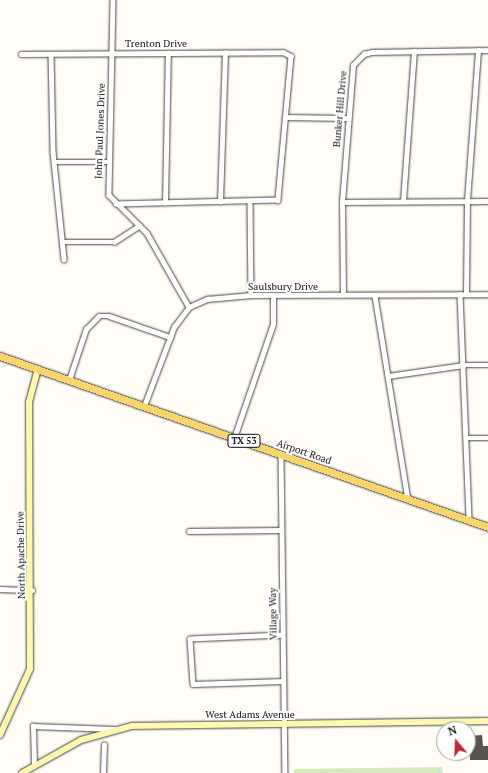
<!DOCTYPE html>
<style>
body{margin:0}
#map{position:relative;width:488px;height:773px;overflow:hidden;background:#fffdf5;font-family:"PT Serif",serif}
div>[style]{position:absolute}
.green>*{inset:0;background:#d5ebbd}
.stream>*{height:1.5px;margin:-0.75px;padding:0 0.75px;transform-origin:0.75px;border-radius:0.75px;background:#b9e0f7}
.building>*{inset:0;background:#5a524d}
.roads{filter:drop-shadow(0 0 1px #444) drop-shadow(0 0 1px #444)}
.street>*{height:4.5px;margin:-2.25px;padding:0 2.25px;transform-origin:2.25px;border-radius:2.25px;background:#fff}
.secondary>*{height:6px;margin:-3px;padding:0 3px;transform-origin:3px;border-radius:3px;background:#fff6b0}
.primary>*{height:7px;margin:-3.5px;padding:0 3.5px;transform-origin:3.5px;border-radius:3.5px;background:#f9d66b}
span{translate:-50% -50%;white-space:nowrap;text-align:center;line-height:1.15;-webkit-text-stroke:4px #fff;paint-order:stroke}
.shield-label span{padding:1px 3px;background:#fff;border:1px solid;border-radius:3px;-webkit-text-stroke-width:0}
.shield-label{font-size:9px;color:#111;font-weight:700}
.street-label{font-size:10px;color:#111}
.north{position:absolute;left:436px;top:721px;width:40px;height:40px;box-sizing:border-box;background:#fff;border:1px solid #a0a0a0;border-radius:50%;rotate:341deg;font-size:11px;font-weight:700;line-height:16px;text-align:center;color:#111}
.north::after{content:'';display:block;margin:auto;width:14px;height:18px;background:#c4262e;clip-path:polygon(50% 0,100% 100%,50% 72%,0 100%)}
</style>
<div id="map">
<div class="green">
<i style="clip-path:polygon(442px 767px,443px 773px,294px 773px,294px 769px)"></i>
</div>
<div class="stream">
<i style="left:440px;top:771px;width:2px;rotate:90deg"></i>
</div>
<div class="building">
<i style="clip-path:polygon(482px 735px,483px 746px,488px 746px,488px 760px,470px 760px,469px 736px)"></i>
</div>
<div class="roads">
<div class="street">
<i style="left:113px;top:0;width:195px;rotate:91.2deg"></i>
<i style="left:109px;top:195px;width:54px;rotate:45deg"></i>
<i style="left:147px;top:233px;width:85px;rotate:60.4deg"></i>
<i style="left:21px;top:54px;width:262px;rotate:-0.4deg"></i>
<i style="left:283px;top:52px;width:9px;rotate:27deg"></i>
<i style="left:291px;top:56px;width:145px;rotate:95.2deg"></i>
<i style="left:278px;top:200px;width:162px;rotate:178.6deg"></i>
<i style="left:51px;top:54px;width:98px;rotate:88.8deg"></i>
<i style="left:53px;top:152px;width:108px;rotate:84.1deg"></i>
<i style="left:286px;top:117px;width:61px;rotate:0.9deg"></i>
<i style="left:54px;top:162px;width:54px"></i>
<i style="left:403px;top:201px;width:150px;rotate:-85.8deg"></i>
<i style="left:220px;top:202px;width:149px;rotate:-88.1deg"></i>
<i style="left:250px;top:202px;width:93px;rotate:89.4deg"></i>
<i style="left:342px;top:202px;width:146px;rotate:-0.4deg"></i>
<i style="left:165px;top:203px;width:150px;rotate:-88.9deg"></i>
<i style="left:62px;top:242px;width:52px"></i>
<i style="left:114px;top:242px;width:30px;rotate:-33deg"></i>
<i style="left:460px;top:294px;width:226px;rotate:87.7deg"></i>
<i style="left:466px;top:294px;width:93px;rotate:-89.4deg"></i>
<i style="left:467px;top:201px;width:151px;rotate:-85.8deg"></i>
<i style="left:343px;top:295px;width:93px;rotate:-90.6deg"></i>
<i style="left:342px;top:202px;width:137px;rotate:-85.4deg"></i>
<i style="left:353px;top:65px;width:16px;rotate:-45deg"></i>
<i style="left:364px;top:54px;width:8px;rotate:-14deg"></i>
<i style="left:372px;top:52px;width:116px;rotate:-1deg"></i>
<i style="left:375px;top:296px;width:206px;rotate:80.8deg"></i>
<i style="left:388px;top:376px;width:76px;rotate:-8.3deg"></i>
<i style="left:463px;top:365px;width:25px"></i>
<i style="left:69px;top:380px;width:54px;rotate:-71.6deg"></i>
<i style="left:86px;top:329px;width:18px;rotate:-45deg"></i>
<i style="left:99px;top:316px;width:10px"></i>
<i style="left:109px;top:316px;width:65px;rotate:19deg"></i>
<i style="left:144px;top:406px;width:85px;rotate:-69.2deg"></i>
<i style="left:174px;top:327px;width:25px;rotate:-53deg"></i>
<i style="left:189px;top:307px;width:20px;rotate:-24deg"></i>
<i style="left:207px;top:299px;width:44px;rotate:-5.2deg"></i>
<i style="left:251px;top:295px;width:237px;rotate:-0.2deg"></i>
<i style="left:234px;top:438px;width:120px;rotate:-71.1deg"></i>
<i style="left:273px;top:324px;width:28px;rotate:-90deg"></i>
<i style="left:466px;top:438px;width:22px"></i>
<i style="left:281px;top:454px;width:319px;rotate:89.3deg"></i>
<i style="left:189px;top:531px;width:92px;rotate:-0.6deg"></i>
<i style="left:0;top:589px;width:32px;rotate:2deg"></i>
<i style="left:282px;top:635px;width:92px;rotate:177.5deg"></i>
<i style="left:190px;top:639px;width:45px;rotate:86.2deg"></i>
<i style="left:193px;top:684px;width:90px;rotate:-1.9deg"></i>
<i style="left:34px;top:766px;width:40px;rotate:-91.4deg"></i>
<i style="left:33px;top:726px;width:81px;rotate:2.1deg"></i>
<i style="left:103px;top:773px;width:28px;rotate:-88deg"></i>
</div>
<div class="secondary">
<i style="left:0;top:735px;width:72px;rotate:-65.6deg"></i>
<i style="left:30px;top:669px;width:267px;rotate:-90.2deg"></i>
<i style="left:29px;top:402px;width:34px;rotate:-75deg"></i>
<i style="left:22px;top:773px;width:68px;rotate:-29.2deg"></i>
<i style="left:81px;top:740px;width:53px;rotate:-15.4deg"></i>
<i style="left:132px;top:726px;width:356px;rotate:-0.8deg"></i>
</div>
<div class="primary">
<i style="left:0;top:356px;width:517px;rotate:19.31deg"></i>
</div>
</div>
<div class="shield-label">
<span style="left:244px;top:441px">TX 53</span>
</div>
<div class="street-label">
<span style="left:156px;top:44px">Trenton Drive</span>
<span style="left:340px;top:109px;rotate:-85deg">Bunker Hill Drive</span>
<span style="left:100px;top:131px;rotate:-88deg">John Paul Jones Drive</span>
<span style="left:283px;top:287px">Saulsbury Drive</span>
<span style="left:304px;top:452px;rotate:19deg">Airport Road</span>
<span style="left:21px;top:555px;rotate:-91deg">North Apache Drive</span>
<span style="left:273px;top:614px;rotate:-91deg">Village Way</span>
<span style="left:250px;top:715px">West Adams Avenue</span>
</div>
<div class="north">N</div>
</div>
